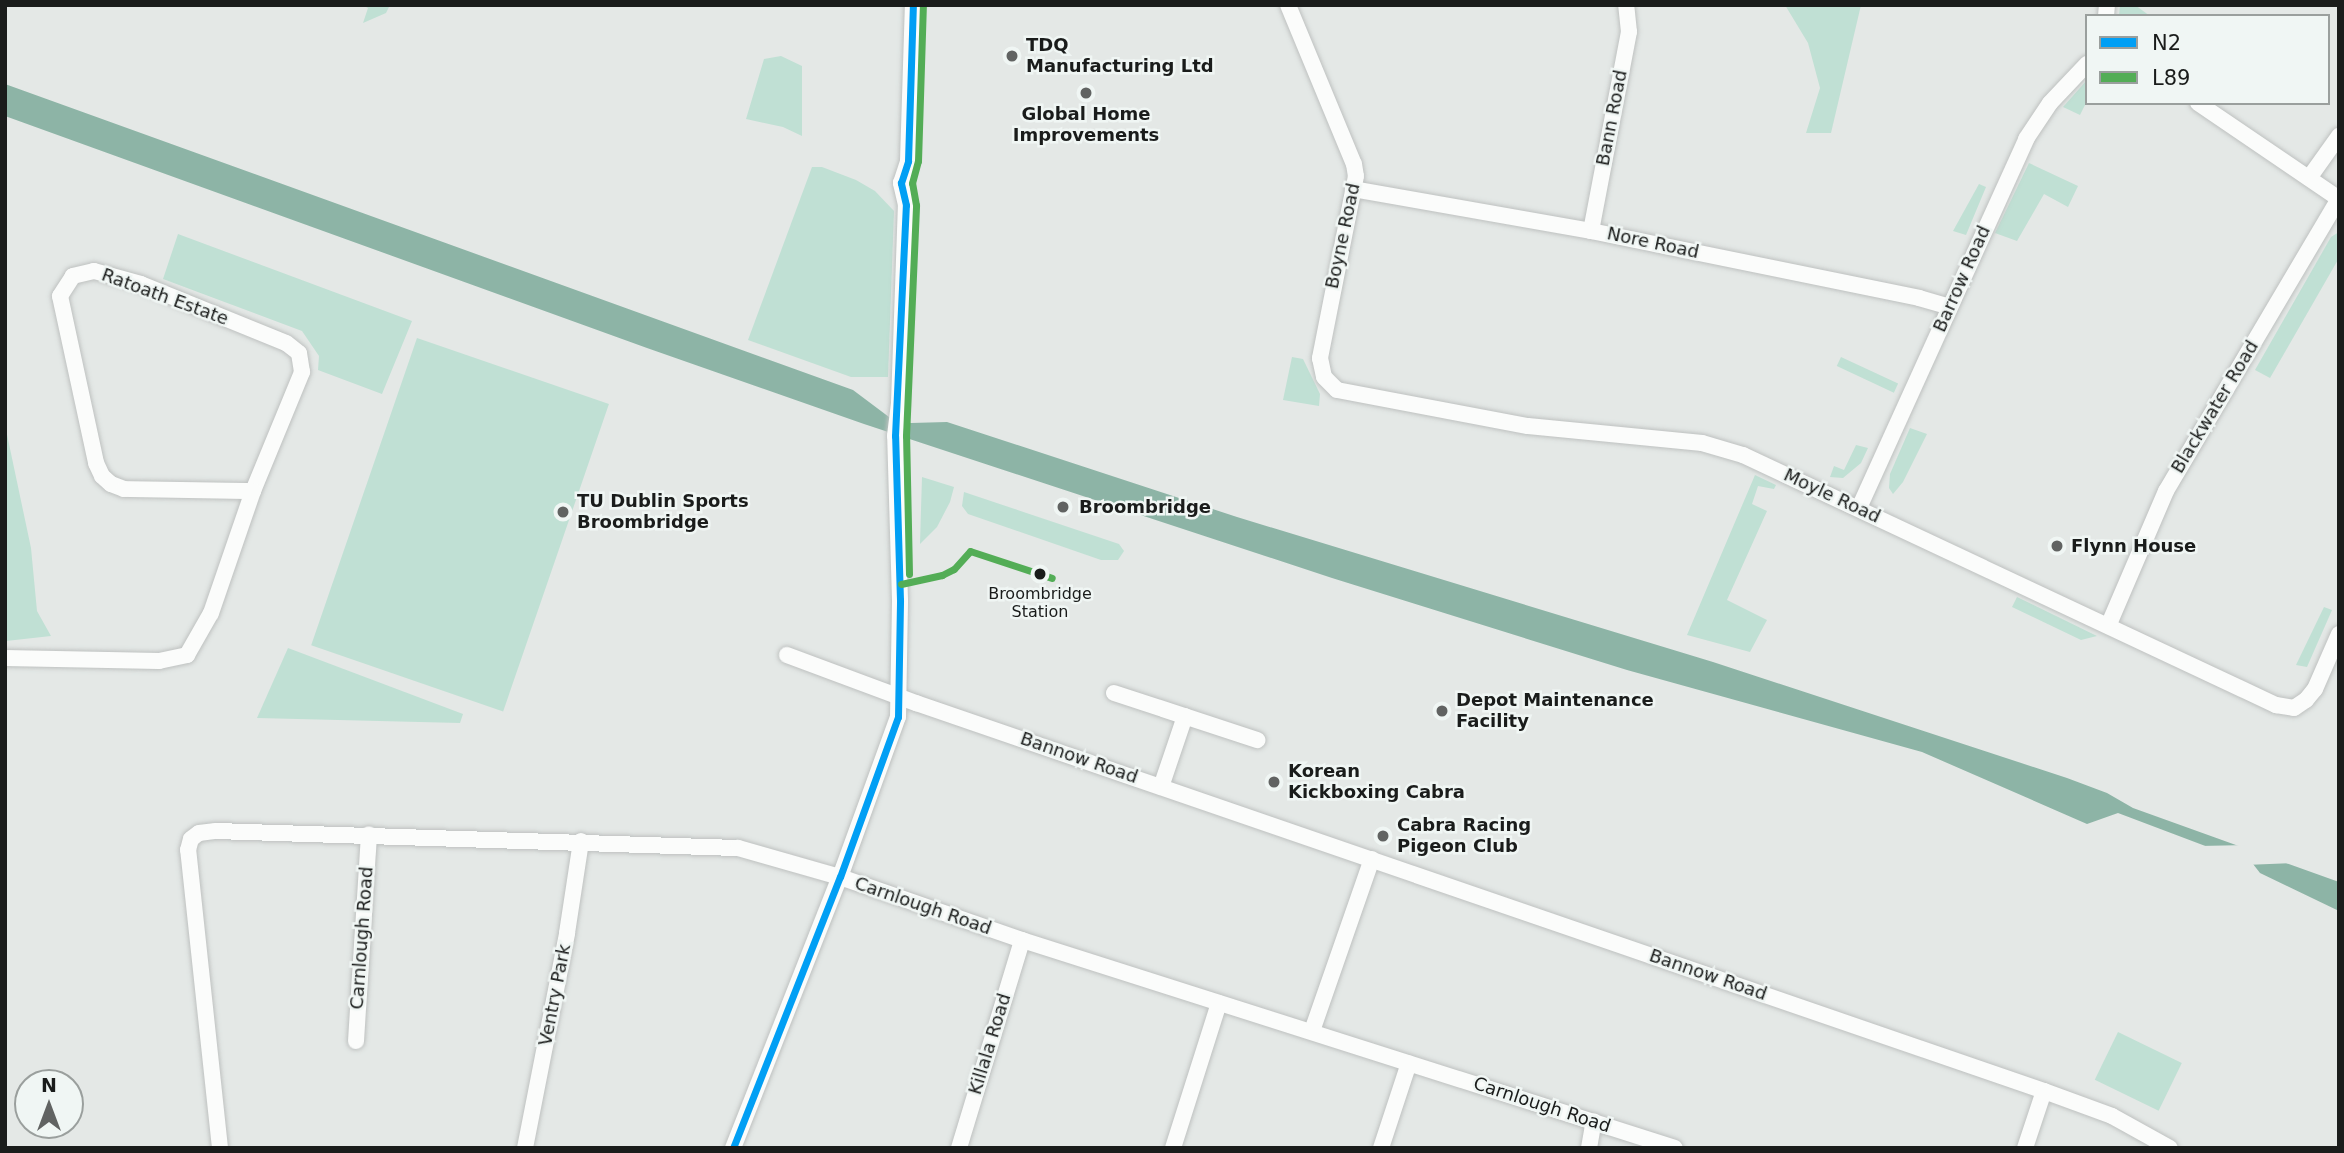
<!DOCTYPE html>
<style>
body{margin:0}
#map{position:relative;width:2344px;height:1153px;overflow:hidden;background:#e4e8e6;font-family:"DejaVu Sans",sans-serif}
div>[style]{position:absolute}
.green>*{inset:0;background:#c0e0d4;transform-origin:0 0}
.water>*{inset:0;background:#8db4a6}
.pier>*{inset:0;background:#e4e8e6}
.roads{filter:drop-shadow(0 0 2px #bec1c0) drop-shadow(0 0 2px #bec1c0)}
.minor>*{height:16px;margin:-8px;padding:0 8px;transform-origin:8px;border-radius:8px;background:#fbfcfb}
.bus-1>*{height:7px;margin:-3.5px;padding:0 3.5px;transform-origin:3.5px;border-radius:3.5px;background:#019ff4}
.bus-2>*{height:7px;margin:-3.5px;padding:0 3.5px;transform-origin:3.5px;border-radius:3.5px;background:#53ad56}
.dots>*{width:19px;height:19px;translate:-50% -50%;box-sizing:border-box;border:4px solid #f0f6f4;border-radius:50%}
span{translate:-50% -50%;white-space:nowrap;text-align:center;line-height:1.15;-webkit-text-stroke:5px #f0f6f4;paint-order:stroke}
.bus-label{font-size:16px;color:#1a1c1b}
.poi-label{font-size:18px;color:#1a1c1b;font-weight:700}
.left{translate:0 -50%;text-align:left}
.street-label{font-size:18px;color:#1a1c1b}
.frame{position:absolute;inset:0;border:7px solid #1a1c1b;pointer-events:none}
.legend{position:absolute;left:2085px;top:14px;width:245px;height:91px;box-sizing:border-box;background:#f0f6f4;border:2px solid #9a9f9d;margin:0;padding:9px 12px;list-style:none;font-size:21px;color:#1a1c1b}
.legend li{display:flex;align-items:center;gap:14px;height:35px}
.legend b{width:35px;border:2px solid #9a9f9d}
.north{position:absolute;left:14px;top:1069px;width:70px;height:70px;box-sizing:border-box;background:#f0f6f4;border:2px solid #9a9f9d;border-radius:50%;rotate:0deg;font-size:19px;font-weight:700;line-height:28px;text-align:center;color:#1a1c1b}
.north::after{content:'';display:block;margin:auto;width:24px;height:32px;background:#616362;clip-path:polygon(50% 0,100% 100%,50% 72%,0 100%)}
</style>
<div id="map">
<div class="green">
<i style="clip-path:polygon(362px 5px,390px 5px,386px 13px,363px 23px,368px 8px)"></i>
<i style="clip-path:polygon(1785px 5px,1861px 5px,1831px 133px,1806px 133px,1820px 88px,1808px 43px)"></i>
<i style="clip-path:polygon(2120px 5px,2135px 5px,2150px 16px,2119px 16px)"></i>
<i style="clip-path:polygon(781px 56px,802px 66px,802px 136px,783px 127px,746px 119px,764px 59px)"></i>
<i style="clip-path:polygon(2087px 80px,2087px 101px,2080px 115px,2063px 107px)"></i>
<i style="clip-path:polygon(2029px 163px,2078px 186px,2068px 207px,2044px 194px,2017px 241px,1995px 233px)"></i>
<i style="clip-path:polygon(812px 167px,822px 167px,856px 180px,875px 191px,894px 211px,888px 377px,851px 377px,748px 340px)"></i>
<i style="clip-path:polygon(1979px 184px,1986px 187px,1966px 235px,1953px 231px)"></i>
<i style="clip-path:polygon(2339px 232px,2339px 258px,2270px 378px,2255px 370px,2331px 237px)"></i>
<i style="clip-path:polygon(178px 234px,412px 321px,382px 394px,318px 370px,319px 356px,302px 331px,163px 279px)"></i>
<i style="left:417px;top:338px;width:203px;height:325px;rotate:19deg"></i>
<i style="clip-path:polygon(1292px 357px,1303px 359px,1320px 394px,1319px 406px,1283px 400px)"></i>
<i style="left:1841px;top:357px;width:63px;height:10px;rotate:25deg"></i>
<i style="clip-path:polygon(5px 425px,31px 548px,37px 611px,51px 636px,6px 641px)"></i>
<i style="clip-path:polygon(1910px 428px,1927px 434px,1903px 482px,1893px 494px,1889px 488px,1890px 474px)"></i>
<i style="clip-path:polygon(1856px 445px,1868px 448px,1861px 463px,1843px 478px,1830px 477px,1834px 466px,1844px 470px)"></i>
<i style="clip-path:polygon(1755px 475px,1776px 485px,1774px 489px,1758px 486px,1752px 504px,1767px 511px,1727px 600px,1767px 620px,1750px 652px,1687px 635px)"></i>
<i style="clip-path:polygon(922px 477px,954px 487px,950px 502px,937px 527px,920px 544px)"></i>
<i style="clip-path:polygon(964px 492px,1119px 544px,1124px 551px,1118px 560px,1101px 560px,968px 514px,962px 506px)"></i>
<i style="clip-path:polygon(2017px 597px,2097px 636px,2081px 640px,2012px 607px)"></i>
<i style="clip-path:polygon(2324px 607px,2332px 610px,2307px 667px,2296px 665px)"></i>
<i style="clip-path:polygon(288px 648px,463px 714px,460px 723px,257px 718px)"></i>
<i style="left:2118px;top:1032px;width:71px;height:53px;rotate:26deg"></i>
</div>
<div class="water">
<i style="clip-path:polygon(5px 84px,853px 390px,889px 417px,911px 423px,947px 422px,1237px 517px,1713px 662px,2067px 778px,2107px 793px,2133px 808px,2339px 882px,2339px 911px,2260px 873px,2253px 864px,2118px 813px,2087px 824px,1922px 752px,1627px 670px,1332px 578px,864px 424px,647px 348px,5px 116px)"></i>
</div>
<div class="pier">
<i style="clip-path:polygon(2248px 845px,2297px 863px,2245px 865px,2199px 846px)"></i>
</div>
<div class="roads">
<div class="minor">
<i style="left:1288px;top:5px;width:172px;rotate:67.5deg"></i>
<i style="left:1354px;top:164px;width:12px;rotate:81deg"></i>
<i style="left:1356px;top:176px;width:186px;rotate:101.2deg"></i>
<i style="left:1320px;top:358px;width:19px;rotate:78deg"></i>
<i style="left:1324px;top:377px;width:18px;rotate:45deg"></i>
<i style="left:1337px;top:390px;width:194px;rotate:10.7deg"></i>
<i style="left:1528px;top:426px;width:175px;rotate:5.6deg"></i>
<i style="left:1702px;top:443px;width:43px;rotate:16.3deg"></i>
<i style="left:1743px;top:455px;width:589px;rotate:25.13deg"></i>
<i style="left:2276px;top:705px;width:18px;rotate:9deg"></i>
<i style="left:2294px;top:708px;width:14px;rotate:-34deg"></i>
<i style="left:2306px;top:700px;width:14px;rotate:-51deg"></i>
<i style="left:2315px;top:689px;width:60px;rotate:-66.4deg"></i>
<i style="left:2106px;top:16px;width:11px;rotate:-85deg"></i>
<i style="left:2198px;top:103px;width:171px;rotate:34.2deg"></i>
<i style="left:2309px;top:178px;width:52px;rotate:-54.5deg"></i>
<i style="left:1353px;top:189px;width:242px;rotate:10deg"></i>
<i style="left:1591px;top:231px;width:335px;rotate:11.5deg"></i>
<i style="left:1919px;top:298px;width:32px;rotate:16deg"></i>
<i style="left:1591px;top:231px;width:203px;rotate:-79.2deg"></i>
<i style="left:1629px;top:32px;width:27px;rotate:-96deg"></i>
<i style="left:1859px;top:508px;width:405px;rotate:-65.6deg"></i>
<i style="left:2026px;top:139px;width:43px;rotate:-56.3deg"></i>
<i style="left:2050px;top:103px;width:54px;rotate:-46.5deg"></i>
<i style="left:2109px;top:624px;width:145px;rotate:-66.8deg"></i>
<i style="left:2166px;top:491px;width:339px;rotate:-59.4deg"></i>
<i style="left:787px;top:655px;width:138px;rotate:20.4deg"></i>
<i style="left:916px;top:703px;width:1193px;rotate:18.98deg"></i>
<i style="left:2044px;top:1091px;width:72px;rotate:20.2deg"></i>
<i style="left:2112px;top:1116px;width:66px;rotate:28.9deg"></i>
<i style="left:5px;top:658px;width:154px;rotate:1.1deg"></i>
<i style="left:159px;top:661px;width:29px;rotate:-12deg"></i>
<i style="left:187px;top:655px;width:48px;rotate:-60.3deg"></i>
<i style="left:211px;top:613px;width:129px;rotate:-71deg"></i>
<i style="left:253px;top:491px;width:129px;rotate:-67.6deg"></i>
<i style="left:302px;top:372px;width:19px;rotate:-99deg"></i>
<i style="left:299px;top:353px;width:16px;rotate:-142deg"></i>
<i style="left:286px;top:343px;width:157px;rotate:-157.9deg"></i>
<i style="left:141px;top:284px;width:49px;rotate:-164.5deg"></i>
<i style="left:94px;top:271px;width:22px;rotate:167deg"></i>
<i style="left:73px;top:276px;width:24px;rotate:123deg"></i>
<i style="left:60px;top:296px;width:171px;rotate:77.8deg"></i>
<i style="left:96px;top:463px;width:14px;rotate:65deg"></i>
<i style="left:102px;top:476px;width:12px;rotate:42deg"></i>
<i style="left:111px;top:484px;width:14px;rotate:21deg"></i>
<i style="left:124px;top:489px;width:129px;rotate:0.9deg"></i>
<i style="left:1114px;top:693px;width:151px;rotate:18.2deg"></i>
<i style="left:1161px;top:787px;width:75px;rotate:-71.3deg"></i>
<i style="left:1312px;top:1031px;width:182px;rotate:-70.8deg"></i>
<i style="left:356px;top:1041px;width:207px;rotate:-86.4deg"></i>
<i style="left:220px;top:1148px;width:300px;rotate:-96.1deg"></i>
<i style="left:188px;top:850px;width:11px;rotate:-75deg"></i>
<i style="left:191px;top:839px;width:10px;rotate:-37deg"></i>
<i style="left:199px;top:833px;width:17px;rotate:-7deg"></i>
<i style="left:216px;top:831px;width:522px;rotate:1.87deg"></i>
<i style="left:738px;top:848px;width:106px;rotate:15.9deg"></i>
<i style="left:840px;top:877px;width:193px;rotate:19.1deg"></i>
<i style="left:1022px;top:940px;width:685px;rotate:17.67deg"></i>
<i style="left:525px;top:1148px;width:219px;rotate:-78.9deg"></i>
<i style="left:567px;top:933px;width:93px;rotate:-81.3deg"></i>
<i style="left:733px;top:1148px;width:291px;rotate:-68.5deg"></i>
<i style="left:840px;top:877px;width:170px;rotate:-70.1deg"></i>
<i style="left:898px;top:717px;width:117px;rotate:-89deg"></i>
<i style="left:900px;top:600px;width:164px;rotate:-91.7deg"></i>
<i style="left:895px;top:436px;width:33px;rotate:-83deg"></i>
<i style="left:899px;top:403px;width:198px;rotate:-88deg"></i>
<i style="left:906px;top:205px;width:23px;rotate:-103deg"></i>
<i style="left:901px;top:183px;width:23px;rotate:-72deg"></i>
<i style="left:908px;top:161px;width:156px;rotate:-88.2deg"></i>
<i style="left:959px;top:1148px;width:217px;rotate:-73.1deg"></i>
<i style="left:1173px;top:1148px;width:152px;rotate:-72.4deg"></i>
<i style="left:1381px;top:1148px;width:89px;rotate:-71.8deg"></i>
<i style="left:1589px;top:1148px;width:27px;rotate:-80deg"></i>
<i style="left:2025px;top:1148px;width:60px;rotate:-71.6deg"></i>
</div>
</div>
<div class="bus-1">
<i style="left:733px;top:1148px;width:291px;rotate:-68.5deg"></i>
<i style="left:840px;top:877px;width:170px;rotate:-70.1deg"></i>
<i style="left:898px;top:717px;width:117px;rotate:-89deg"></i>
<i style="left:900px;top:600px;width:164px;rotate:-91.7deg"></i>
<i style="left:895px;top:436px;width:231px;rotate:-87.3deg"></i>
<i style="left:906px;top:205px;width:23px;rotate:-103deg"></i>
<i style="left:901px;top:183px;width:23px;rotate:-72deg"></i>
<i style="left:908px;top:161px;width:156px;rotate:-88.2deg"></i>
</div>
<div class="bus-2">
<i style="left:909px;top:574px;width:138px;rotate:-91.2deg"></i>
<i style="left:906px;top:436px;width:231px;rotate:-87.5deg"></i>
<i style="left:916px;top:205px;width:22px;rotate:-100deg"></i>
<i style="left:912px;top:183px;width:23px;rotate:-75deg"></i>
<i style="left:918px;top:161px;width:156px;rotate:-88.2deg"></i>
<i style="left:901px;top:584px;width:42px;rotate:-12.4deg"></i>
<i style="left:942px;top:575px;width:13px;rotate:-27deg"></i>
<i style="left:954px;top:569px;width:24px;rotate:-48deg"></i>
<i style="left:970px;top:551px;width:86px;rotate:18.2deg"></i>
</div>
<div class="dots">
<i style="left:1012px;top:56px;background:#616362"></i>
<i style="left:1086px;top:93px;background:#616362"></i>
<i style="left:1063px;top:507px;background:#616362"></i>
<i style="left:563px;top:512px;background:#616362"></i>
<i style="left:2057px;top:546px;background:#616362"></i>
<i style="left:1040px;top:574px;background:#1a1c1b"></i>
<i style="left:1442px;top:711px;background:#616362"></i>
<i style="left:1274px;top:782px;background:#616362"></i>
<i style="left:1383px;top:836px;background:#616362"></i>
</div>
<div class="bus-label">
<span style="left:1040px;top:603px">Broombridge<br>Station</span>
</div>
<div class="poi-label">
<span class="left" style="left:1026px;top:56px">TDQ<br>Manufacturing Ltd</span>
<span style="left:1086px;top:125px">Global Home<br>Improvements</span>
<span class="left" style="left:577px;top:512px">TU Dublin Sports<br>Broombridge</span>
<span class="left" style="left:1079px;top:507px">Broombridge</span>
<span class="left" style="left:2071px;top:546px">Flynn House</span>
<span class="left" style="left:1456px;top:711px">Depot Maintenance<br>Facility</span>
<span class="left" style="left:1288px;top:782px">Korean<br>Kickboxing Cabra</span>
<span class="left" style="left:1397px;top:836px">Cabra Racing<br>Pigeon Club</span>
</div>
<div class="street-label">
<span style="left:1612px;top:118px;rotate:-79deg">Bann Road</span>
<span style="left:1343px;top:236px;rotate:-78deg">Boyne Road</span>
<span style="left:1653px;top:243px;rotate:12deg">Nore Road</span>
<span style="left:1962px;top:279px;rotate:-66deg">Barrow Road</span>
<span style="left:165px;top:297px;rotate:20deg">Ratoath Estate</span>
<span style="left:2215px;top:407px;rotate:-59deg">Blackwater Road</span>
<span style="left:1832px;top:496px;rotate:25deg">Moyle Road</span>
<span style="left:1079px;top:758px;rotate:19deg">Bannow Road</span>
<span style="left:923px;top:906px;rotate:19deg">Carnlough Road</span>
<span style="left:362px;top:938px;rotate:-86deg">Carnlough Road</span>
<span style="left:1708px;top:975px;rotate:19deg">Bannow Road</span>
<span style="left:555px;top:995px;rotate:-79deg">Ventry Park</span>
<span style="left:990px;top:1044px;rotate:-73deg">Killala Road</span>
<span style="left:1542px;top:1105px;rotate:18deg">Carnlough Road</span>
</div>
<div class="frame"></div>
<ul class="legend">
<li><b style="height:9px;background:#019ff4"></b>N2</li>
<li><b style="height:9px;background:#53ad56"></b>L89</li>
</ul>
<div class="north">N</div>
</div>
